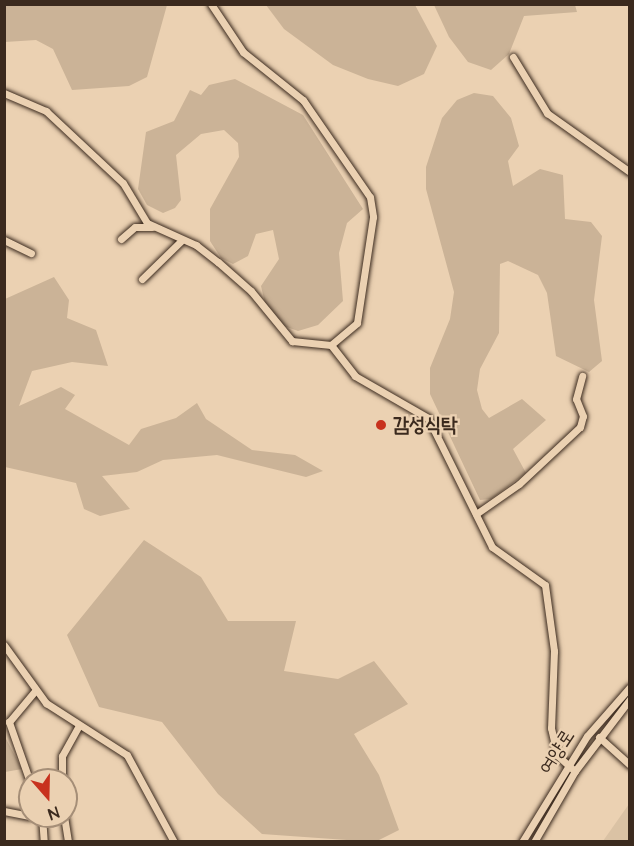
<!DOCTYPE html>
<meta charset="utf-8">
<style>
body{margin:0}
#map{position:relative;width:634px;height:846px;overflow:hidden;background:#ebd1b2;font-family:"Architects Daughter","Poor Story",sans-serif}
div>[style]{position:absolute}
.built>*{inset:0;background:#dac2a4}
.green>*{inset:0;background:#cbb397}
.roads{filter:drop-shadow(0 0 2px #3b2a1e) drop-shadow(0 0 2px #3b2a1e)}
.minor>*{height:7px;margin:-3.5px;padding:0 3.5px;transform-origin:3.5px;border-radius:3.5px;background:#ebd1b2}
.dots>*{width:16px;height:16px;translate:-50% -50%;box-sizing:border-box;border:3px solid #ebd1b2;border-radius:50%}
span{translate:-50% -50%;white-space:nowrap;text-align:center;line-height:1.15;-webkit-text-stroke:4.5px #ebd1b2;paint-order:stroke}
.poi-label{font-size:20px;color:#3b2a1e;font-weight:700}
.left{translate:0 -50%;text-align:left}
.street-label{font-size:20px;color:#3b2a1e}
.frame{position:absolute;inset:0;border:6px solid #3b2a1e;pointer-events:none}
.north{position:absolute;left:18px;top:768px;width:60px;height:60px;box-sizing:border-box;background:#ebd1b2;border:2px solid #a58e77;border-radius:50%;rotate:160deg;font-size:16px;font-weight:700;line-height:24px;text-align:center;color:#3b2a1e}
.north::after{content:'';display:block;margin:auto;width:21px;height:27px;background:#c8321e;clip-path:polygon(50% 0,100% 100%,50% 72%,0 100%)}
</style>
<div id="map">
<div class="built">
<i style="clip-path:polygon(629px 804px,629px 841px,603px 841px)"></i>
</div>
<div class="green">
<i style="clip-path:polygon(4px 5px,5px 4px,167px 5px,147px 77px,129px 86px,72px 90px,53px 49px,36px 40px,5px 42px)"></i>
<i style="clip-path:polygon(266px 5px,415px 5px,437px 46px,424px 74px,398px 86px,368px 79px,333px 65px,284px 29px)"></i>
<i style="clip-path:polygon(434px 5px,575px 5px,577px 12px,524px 16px,509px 54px,491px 70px,468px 62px,449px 37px)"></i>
<i style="clip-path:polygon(235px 79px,303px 115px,363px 209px,347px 223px,339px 253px,343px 301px,318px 325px,298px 331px,284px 326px,265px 303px,261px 286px,279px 259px,273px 230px,256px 234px,248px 256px,233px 264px,221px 258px,210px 241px,210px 209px,239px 157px,238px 143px,224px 130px,201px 134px,176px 155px,181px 200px,175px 208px,163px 213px,147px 205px,138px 189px,146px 132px,174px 121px,190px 90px,201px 95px,209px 85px)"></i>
<i style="clip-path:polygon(474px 93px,493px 96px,511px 118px,519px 146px,508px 161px,513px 186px,540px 169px,563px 175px,565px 219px,591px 222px,602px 236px,594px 300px,602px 361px,589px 372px,556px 356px,547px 293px,538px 275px,508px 261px,500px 264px,499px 333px,480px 369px,477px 390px,482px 409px,489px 418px,522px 399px,546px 420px,513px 449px,526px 473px,491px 499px,480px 500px,430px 394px,430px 368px,450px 319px,454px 292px,426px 189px,426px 167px,442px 118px,457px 100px)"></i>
<i style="clip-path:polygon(54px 277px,69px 300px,67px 318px,96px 330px,108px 366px,72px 362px,32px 371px,19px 406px,61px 387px,75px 395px,65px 409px,129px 445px,141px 429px,176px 418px,197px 403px,206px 419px,252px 450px,295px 455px,323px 471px,306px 477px,217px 455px,163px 460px,137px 472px,102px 476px,130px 509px,100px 516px,84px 509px,76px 483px,5px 467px,5px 299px)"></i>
<i style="clip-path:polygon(144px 540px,201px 577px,228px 621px,296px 621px,284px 671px,338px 679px,374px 661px,408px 704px,354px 734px,379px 775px,399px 830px,375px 842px,262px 834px,218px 794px,162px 722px,99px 707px,67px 635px)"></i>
<i style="clip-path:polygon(5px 737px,22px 769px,5px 772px)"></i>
</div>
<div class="roads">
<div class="minor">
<i style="left:211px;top:4px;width:58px;rotate:56.3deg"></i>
<i style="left:243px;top:52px;width:77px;rotate:38.7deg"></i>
<i style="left:303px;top:100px;width:118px;rotate:55.4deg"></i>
<i style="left:370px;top:197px;width:20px;rotate:81deg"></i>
<i style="left:373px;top:217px;width:107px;rotate:98.6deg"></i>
<i style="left:357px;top:323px;width:34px;rotate:140deg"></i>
<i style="left:513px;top:57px;width:66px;rotate:58.7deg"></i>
<i style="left:547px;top:113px;width:102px;rotate:35.4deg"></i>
<i style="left:4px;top:93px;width:46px;rotate:23.2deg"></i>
<i style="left:46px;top:111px;width:105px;rotate:43.1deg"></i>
<i style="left:123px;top:183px;width:47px;rotate:59deg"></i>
<i style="left:147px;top:223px;width:54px;rotate:24.2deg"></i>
<i style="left:196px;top:245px;width:28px;rotate:38deg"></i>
<i style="left:218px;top:262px;width:44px;rotate:41.3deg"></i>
<i style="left:251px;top:291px;width:65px;rotate:50.6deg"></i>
<i style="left:292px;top:341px;width:39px;rotate:6deg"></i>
<i style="left:331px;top:345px;width:39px;rotate:52deg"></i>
<i style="left:355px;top:376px;width:84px;rotate:29.9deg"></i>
<i style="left:428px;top:418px;width:144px;rotate:63.6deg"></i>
<i style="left:492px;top:547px;width:65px;rotate:35.6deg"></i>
<i style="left:545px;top:585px;width:67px;rotate:82.2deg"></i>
<i style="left:554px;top:651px;width:77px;rotate:92.2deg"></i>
<i style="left:551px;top:728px;width:28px;rotate:77deg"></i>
<i style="left:557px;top:755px;width:24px;rotate:42deg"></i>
<i style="left:121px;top:239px;width:18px;rotate:-41deg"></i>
<i style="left:135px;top:227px;width:17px"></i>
<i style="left:4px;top:240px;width:30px;rotate:26deg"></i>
<i style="left:142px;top:279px;width:54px;rotate:-44.3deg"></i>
<i style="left:476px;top:514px;width:52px;rotate:-34.9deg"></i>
<i style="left:519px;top:484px;width:83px;rotate:-43.1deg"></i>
<i style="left:580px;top:427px;width:11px;rotate:-75deg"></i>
<i style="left:583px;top:416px;width:18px;rotate:-112deg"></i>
<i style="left:576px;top:399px;width:24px;rotate:-75deg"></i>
<i style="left:4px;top:645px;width:72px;rotate:54.1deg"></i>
<i style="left:46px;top:703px;width:96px;rotate:32.7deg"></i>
<i style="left:127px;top:755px;width:99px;rotate:61.6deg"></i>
<i style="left:599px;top:737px;width:42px;rotate:42.1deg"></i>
<i style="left:62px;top:780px;width:24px;rotate:-90deg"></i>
<i style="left:62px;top:756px;width:35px;rotate:-61deg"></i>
<i style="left:30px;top:782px;width:64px;rotate:-109.3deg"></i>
<i style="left:9px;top:722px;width:40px;rotate:-50deg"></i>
<i style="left:4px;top:811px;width:26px;rotate:11deg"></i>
<i style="left:42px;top:816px;width:26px;rotate:86deg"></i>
<i style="left:64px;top:816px;width:26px;rotate:81deg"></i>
<i style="left:522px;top:842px;width:124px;rotate:-58.5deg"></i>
<i style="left:587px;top:736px;width:65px;rotate:-48.7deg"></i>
<i style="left:534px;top:842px;width:82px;rotate:-60deg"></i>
<i style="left:575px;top:771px;width:91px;rotate:-52.6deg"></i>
</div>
</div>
<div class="dots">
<i style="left:381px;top:425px;background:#c8321e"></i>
</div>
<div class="poi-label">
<span class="left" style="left:393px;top:425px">감성식탁</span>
</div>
<div class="street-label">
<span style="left:557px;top:752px;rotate:-57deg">여양로</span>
</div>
<div class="frame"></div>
<div class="north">N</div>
</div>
